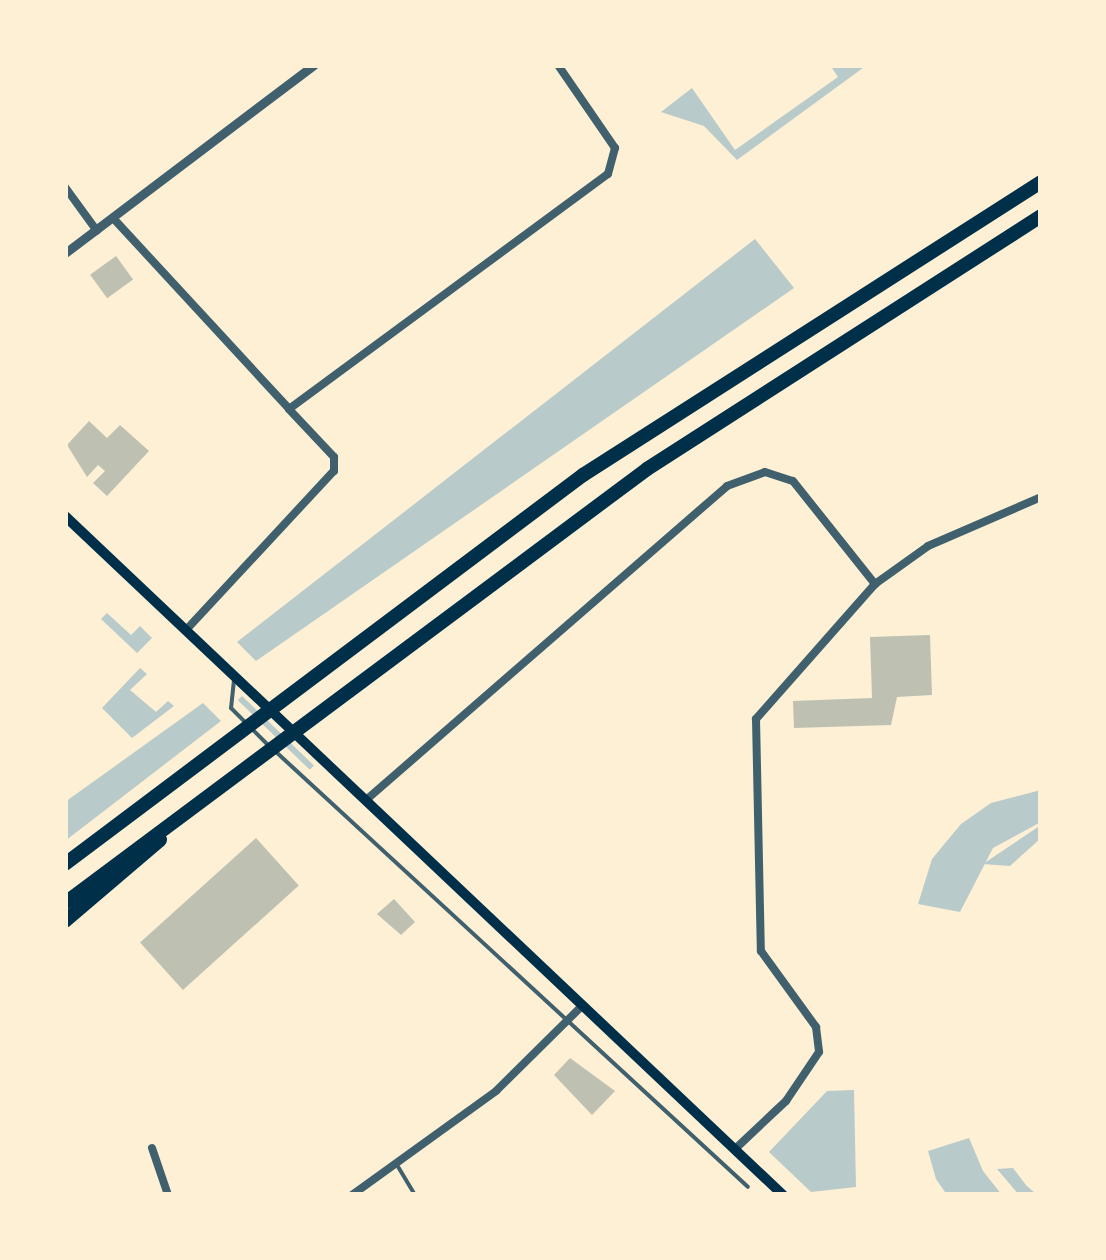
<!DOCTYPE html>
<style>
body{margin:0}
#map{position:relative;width:1106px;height:1260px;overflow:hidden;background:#fdf0d5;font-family:"Fira Sans Condensed",sans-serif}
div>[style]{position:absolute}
.green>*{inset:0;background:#b9caca;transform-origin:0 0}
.building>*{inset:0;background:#bec0b2;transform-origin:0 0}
.service>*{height:4px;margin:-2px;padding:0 2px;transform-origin:2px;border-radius:2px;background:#3f606c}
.minor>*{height:8px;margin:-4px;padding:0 4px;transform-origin:4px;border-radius:4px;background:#3f606c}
.tertiary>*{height:9px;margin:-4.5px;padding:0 4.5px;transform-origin:4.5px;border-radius:4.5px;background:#3f606c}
.secondary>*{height:10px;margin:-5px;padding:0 5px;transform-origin:5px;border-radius:5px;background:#003049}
.motorway>*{height:14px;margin:-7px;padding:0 7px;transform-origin:7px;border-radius:7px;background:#003049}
span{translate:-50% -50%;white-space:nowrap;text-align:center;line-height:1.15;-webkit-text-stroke:8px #fdf0d5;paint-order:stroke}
.frame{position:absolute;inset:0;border:68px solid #fdf0d5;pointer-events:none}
</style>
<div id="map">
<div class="green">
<i style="clip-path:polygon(830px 65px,867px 65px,737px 160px,704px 126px,661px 112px,692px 88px,735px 150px,838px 77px)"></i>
<i style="clip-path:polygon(755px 239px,794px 288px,256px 661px,237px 642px)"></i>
<i style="clip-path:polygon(107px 613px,131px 635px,140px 626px,152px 638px,137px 653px,101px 619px)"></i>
<i style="clip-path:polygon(140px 668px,147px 674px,130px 690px,156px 712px,168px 701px,174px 706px,132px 738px,102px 708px)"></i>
<i style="left:242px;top:696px;width:100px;height:6px;rotate:44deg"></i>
<i style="clip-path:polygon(203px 703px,221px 721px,65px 841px,65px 802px)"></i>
<i style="clip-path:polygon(1041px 790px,1041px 822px,993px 848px,960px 912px,918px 904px,932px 859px,961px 824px,991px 803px)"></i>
<i style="clip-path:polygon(1041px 825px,1041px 838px,1010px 866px,983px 864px)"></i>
<i style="clip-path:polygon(854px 1090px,856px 1187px,811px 1192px,769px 1152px,827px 1091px)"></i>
<i style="clip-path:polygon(969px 1138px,983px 1171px,1002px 1195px,947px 1195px,936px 1179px,928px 1151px)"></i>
<i style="clip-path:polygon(1013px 1168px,1026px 1185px,1037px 1195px,1019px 1195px,997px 1169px)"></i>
</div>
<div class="building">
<i style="left:116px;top:256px;width:29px;height:32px;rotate:54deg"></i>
<i style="clip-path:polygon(89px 421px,107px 438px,120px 425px,149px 451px,107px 496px,93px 483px,105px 471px,98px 465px,87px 477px,67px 445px)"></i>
<i style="clip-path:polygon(930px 635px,932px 695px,897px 697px,891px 725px,794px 728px,793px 701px,872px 698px,870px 637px)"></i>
<i style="left:256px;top:838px;width:64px;height:156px;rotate:48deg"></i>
<i style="clip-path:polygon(394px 899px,415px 922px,401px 935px,377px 914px)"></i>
<i style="clip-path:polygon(570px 1058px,615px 1091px,592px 1115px,554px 1075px)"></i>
</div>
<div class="service">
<i style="left:234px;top:680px;width:28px;rotate:96deg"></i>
<i style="left:231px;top:708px;width:52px;rotate:45deg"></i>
<i style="left:275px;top:751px;width:643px;rotate:42.67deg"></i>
<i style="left:397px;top:1165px;width:35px;rotate:59deg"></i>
</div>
<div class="minor">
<i style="left:65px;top:187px;width:54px;rotate:54deg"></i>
<i style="left:113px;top:218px;width:260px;rotate:47.3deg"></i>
<i style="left:875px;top:584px;width:65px;rotate:-35.6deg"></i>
<i style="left:928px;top:546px;width:123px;rotate:-23.4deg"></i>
<i style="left:186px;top:630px;width:217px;rotate:-47.1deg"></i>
<i style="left:334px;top:471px;width:14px;rotate:-90deg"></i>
<i style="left:334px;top:457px;width:66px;rotate:-133.2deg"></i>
<i style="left:289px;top:409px;width:396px;rotate:-36.4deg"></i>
<i style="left:608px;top:174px;width:27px;rotate:-75deg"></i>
<i style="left:615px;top:148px;width:101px;rotate:-124.5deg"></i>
<i style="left:366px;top:800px;width:478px;rotate:-41deg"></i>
<i style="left:727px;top:486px;width:40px;rotate:-20.2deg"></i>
<i style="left:765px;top:472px;width:29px;rotate:18deg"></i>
<i style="left:793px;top:481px;width:132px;rotate:51.5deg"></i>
<i style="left:875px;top:584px;width:180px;rotate:131.4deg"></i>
<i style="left:756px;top:719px;width:232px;rotate:88.8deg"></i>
<i style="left:761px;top:951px;width:94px;rotate:54.1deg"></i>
<i style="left:816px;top:1027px;width:25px;rotate:83deg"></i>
<i style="left:819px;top:1052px;width:59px;rotate:124deg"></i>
<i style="left:786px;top:1101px;width:70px;rotate:136.7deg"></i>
<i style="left:152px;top:1148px;width:50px;rotate:71.2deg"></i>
<i style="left:352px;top:1195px;width:178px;rotate:-35.8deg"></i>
<i style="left:496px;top:1091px;width:122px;rotate:-44.7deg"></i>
</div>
<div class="tertiary">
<i style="left:65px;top:253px;width:312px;rotate:-37.1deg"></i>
</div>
<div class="secondary">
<i style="left:65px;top:516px;width:988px;rotate:43.4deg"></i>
</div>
<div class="motorway">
<i style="left:65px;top:864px;width:648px;rotate:-36.91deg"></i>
<i style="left:583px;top:475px;width:544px;rotate:-32.61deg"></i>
<i style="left:65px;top:903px;width:726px;rotate:-36.71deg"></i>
<i style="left:647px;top:469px;width:468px;rotate:-32.7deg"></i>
<i style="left:65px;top:921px;width:125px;rotate:-40.5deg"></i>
</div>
<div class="frame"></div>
</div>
